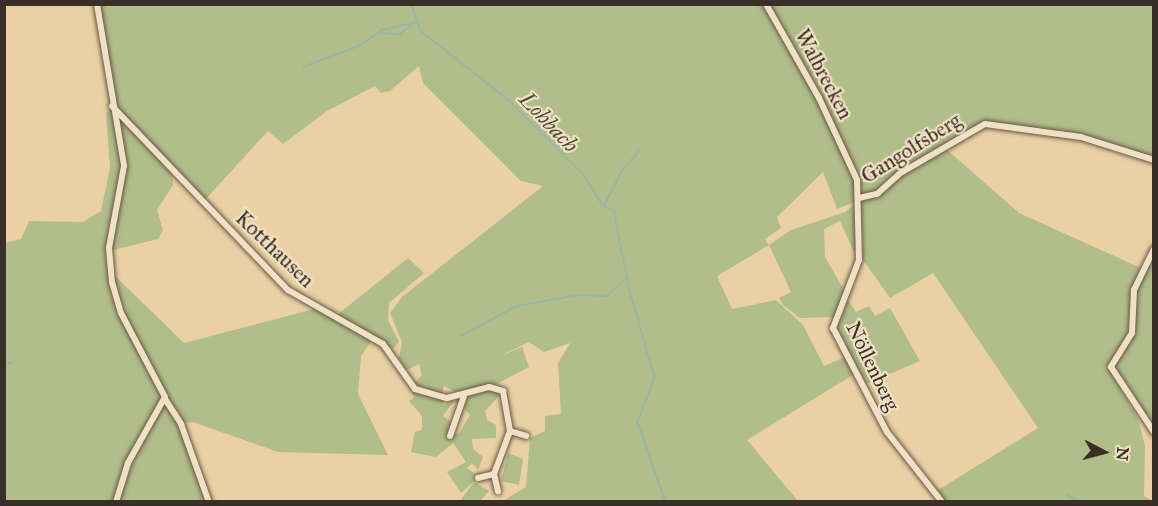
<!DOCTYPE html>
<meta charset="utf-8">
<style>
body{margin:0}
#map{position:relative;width:1158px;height:506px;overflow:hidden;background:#ead1a4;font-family:"IM FELL Great Primer",serif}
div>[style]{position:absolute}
.green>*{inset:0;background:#b1bd8a}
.stream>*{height:1.5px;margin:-0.75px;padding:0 0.75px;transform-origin:0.75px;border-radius:0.75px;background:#98b7a5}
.roads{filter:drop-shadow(0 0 2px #665846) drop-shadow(0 0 2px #665846)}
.street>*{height:6px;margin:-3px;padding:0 3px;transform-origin:3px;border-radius:3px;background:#f1e1c4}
span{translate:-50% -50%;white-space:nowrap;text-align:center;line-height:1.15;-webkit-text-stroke:4.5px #f1e1c4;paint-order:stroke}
.street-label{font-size:21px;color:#3a2f26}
.water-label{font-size:22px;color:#4d4a3f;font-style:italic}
.frame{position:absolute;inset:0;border:6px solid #3a2f26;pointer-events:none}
.north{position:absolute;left:1074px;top:422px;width:60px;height:60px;-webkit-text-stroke:4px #f1e1c4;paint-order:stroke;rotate:96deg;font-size:16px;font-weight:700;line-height:24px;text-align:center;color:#3a2f26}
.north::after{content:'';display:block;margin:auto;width:21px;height:27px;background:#3a2f26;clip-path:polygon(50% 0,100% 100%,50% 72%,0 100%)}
</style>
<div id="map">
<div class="green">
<i style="clip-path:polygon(99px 5px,1153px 5px,1153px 162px,1080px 139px,996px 126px,977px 128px,946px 149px,1019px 213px,1141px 268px,1131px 299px,1130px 328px,1108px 367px,1138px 419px,1145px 446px,1144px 496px,1153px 501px,944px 501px,938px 490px,1038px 428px,933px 273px,890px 298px,863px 260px,861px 202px,865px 198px,837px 209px,823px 172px,777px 217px,781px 228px,765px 239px,769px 245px,791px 230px,845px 212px,856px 203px,861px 248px,854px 252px,840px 221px,824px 229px,825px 257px,845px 292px,834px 317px,800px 318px,783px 305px,779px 298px,791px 292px,769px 245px,717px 276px,732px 309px,776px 300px,803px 325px,824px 366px,847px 356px,856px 373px,747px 440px,798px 501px,503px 501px,526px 487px,530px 438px,545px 431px,545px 416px,561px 414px,558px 363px,570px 343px,544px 352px,529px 342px,498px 357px,522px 347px,529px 367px,495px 385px,460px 394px,444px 386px,442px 395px,414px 384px,422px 375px,419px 364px,405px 371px,399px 358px,402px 342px,390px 313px,402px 297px,543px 186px,521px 181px,423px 83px,419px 66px,390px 91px,381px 93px,375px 86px,327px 111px,283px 144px,268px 131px,203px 202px,114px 103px)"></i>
<i style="clip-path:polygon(111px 109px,172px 174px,173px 185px,157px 210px,163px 230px,158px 239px,105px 252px,111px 296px,179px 424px,208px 501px,118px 501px,147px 426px,122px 471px,114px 501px,5px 501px,4px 243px,21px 239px,29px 221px,83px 222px,101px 211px,110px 168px,106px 113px)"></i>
<i style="clip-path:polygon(1153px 253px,1153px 431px,1129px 399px,1113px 364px,1129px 341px,1136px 290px)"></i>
<i style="clip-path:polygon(408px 258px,424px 273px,389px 303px,388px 320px,399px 342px,393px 349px,337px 315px)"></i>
<i style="clip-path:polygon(110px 271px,184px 343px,314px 309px,372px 340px,361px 356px,358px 394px,388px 455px,278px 452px,193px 422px,181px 423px,121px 313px)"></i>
<i style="clip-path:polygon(848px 300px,856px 312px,869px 306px,875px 316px,890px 308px,920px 361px,866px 384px,837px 328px)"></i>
<i style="clip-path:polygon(408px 384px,442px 399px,443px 405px,454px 401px,443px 416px,453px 424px,448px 438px,459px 433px,470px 415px,464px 408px,468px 395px,491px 388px,505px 399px,500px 395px,485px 411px,487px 420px,496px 425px,496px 438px,472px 439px,473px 449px,483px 457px,478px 470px,472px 463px,467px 468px,479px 477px,461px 493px,447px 472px,466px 462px,453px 443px,436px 457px,411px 452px,415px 432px,422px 430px,422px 416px,409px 401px,414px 397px)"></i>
<i style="clip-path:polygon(508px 453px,523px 459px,519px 485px,501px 481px)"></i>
<i style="clip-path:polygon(474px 482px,489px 491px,480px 501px,460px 501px)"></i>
</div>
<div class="stream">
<i style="left:412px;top:4px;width:28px;rotate:72deg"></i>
<i style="left:421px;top:31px;width:113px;rotate:38.2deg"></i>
<i style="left:510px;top:101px;width:105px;rotate:45deg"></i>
<i style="left:584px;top:175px;width:36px;rotate:58deg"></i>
<i style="left:603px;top:205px;width:13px;rotate:29deg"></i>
<i style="left:614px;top:211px;width:71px;rotate:78.7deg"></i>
<i style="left:378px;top:33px;width:22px;rotate:3deg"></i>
<i style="left:400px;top:34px;width:14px;rotate:-39deg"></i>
<i style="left:303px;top:67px;width:60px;rotate:-20.6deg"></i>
<i style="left:359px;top:46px;width:28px;rotate:-35deg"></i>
<i style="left:382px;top:30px;width:36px;rotate:-13deg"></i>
<i style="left:605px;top:204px;width:39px;rotate:-63deg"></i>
<i style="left:623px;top:169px;width:25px;rotate:-47deg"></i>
<i style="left:628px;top:284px;width:98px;rotate:74deg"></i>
<i style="left:655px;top:378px;width:47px;rotate:111.1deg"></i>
<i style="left:638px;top:422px;width:85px;rotate:70.7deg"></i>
<i style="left:461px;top:336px;width:64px;rotate:-28.2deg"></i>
<i style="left:517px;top:306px;width:62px;rotate:-10.2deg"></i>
<i style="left:578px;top:295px;width:29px;rotate:2deg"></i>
<i style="left:607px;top:296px;width:26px;rotate:-43deg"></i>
<i style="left:4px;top:362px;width:7px;rotate:8deg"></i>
<i style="left:1067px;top:495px;width:15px;rotate:28deg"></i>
</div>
<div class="roads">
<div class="street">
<i style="left:97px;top:4px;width:164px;rotate:80.5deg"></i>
<i style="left:124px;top:166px;width:83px;rotate:100.4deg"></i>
<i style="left:109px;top:248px;width:34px;rotate:85deg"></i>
<i style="left:112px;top:282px;width:32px;rotate:74deg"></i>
<i style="left:121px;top:313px;width:95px;rotate:62.4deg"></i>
<i style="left:165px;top:397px;width:76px;rotate:119.3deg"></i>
<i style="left:128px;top:463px;width:41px;rotate:107.1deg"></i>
<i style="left:766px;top:4px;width:108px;rotate:60.6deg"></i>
<i style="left:819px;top:98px;width:90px;rotate:65.1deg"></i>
<i style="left:857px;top:180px;width:80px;rotate:88.6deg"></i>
<i style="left:859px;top:260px;width:73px;rotate:110.9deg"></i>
<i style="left:833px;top:328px;width:117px;rotate:62.6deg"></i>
<i style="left:887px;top:432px;width:89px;rotate:51.8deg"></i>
<i style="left:112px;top:106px;width:255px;rotate:46.3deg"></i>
<i style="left:288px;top:290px;width:109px;rotate:29.6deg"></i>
<i style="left:383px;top:344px;width:55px;rotate:54.6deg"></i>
<i style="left:415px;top:389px;width:33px;rotate:16deg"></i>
<i style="left:447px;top:398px;width:43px;rotate:-14.7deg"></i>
<i style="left:489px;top:387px;width:15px;rotate:16deg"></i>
<i style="left:503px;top:391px;width:41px;rotate:80.1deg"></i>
<i style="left:510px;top:431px;width:46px;rotate:110.4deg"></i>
<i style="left:494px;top:474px;width:18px;rotate:77deg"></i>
<i style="left:859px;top:198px;width:18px;rotate:-13deg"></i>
<i style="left:877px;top:194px;width:30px;rotate:-42deg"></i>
<i style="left:899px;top:174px;width:99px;rotate:-30.2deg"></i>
<i style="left:985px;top:124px;width:97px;rotate:7.7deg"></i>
<i style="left:1081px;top:137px;width:77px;rotate:17.5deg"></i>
<i style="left:1154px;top:249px;width:46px;rotate:116deg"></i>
<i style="left:1134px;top:290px;width:43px;rotate:92.7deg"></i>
<i style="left:1132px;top:333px;width:40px;rotate:122deg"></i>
<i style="left:1111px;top:367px;width:78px;rotate:56.5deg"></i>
<i style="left:165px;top:399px;width:30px;rotate:57deg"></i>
<i style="left:181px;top:424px;width:83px;rotate:70.3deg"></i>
<i style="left:510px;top:431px;width:17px;rotate:17deg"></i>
<i style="left:450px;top:436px;width:42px;rotate:-70.7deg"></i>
<i style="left:478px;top:478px;width:16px;rotate:-14deg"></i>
</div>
</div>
<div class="street-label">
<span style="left:824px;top:74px;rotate:62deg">Walbrecken</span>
<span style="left:911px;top:148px;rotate:-32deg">Gangolfsberg</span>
<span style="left:275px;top:249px;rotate:44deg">Kotthausen</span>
<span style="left:873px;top:366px;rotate:64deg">Nöllenberg</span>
</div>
<div class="water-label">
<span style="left:549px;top:122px;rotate:46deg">Lohbach</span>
</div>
<div class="frame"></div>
<div class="north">N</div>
</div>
